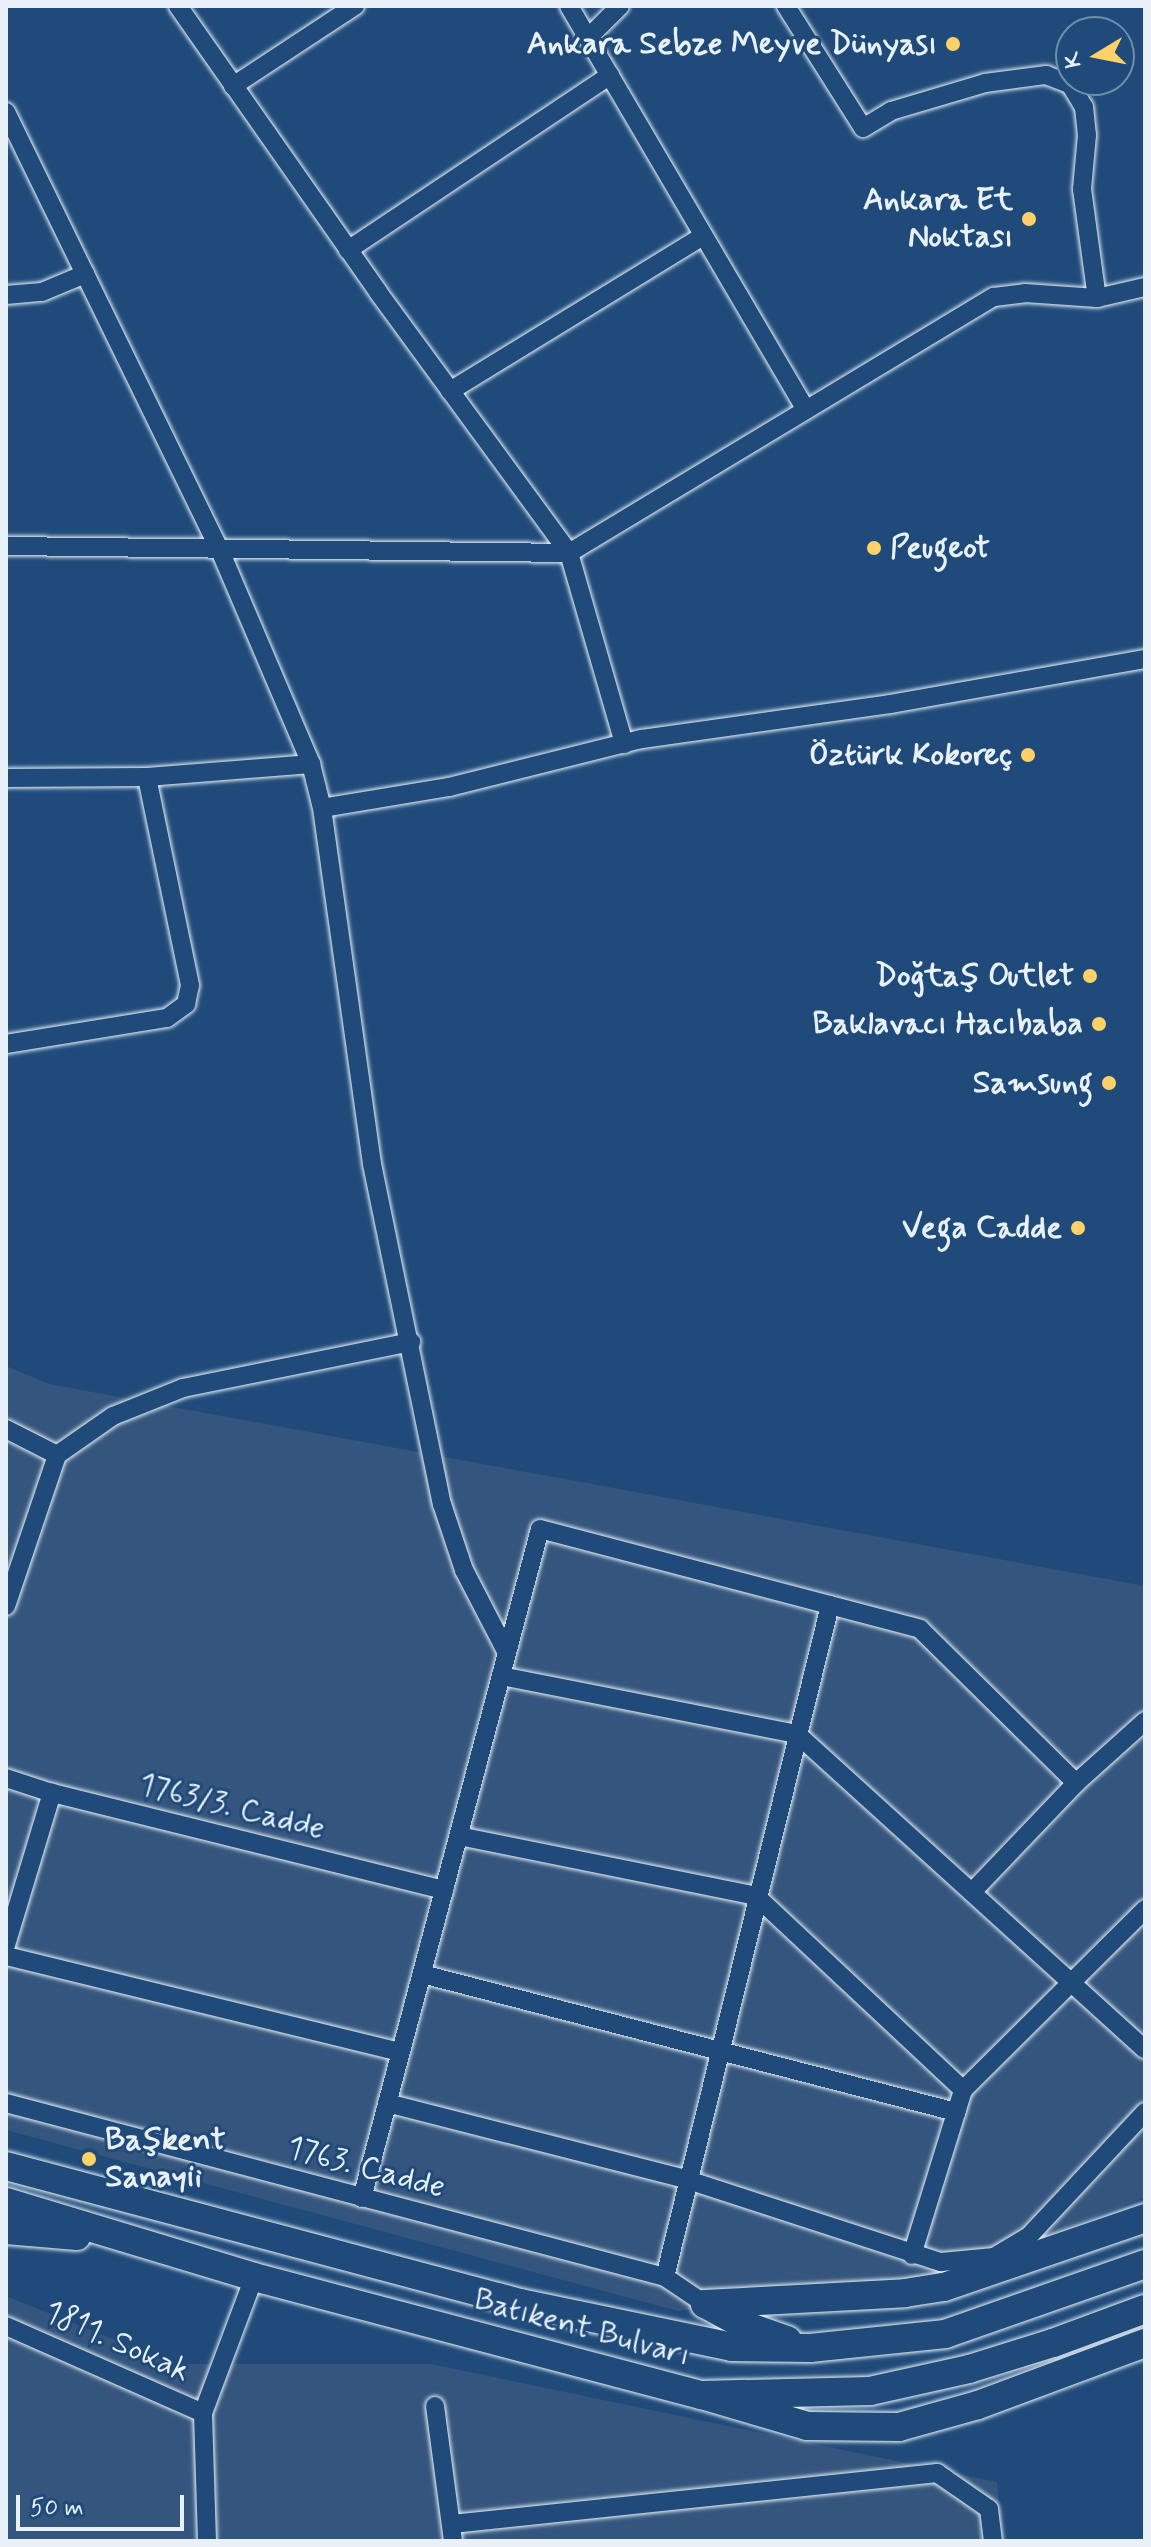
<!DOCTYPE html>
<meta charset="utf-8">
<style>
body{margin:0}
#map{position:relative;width:1151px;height:2547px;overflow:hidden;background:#1f4a7a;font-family:Mynerve,sans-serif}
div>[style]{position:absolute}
.built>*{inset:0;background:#34557d}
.roads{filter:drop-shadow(0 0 2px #e8f1f8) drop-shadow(0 0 2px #e8f1f8)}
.minor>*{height:18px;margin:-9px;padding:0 9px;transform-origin:9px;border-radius:9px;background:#1f4a7a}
.primary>*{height:28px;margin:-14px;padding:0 14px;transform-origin:14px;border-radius:14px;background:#1f4a7a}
.trunk>*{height:28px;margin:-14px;padding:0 14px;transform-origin:14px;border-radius:14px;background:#1f4a7a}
.dots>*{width:22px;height:22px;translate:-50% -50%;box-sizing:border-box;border:4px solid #1f4a7a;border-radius:50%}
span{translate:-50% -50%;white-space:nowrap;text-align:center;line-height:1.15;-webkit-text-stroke:6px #1f4a7a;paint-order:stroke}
.poi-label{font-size:32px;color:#e8f1f8;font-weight:700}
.right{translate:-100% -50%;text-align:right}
.left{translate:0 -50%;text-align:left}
.street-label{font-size:32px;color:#e8f1f8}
.frame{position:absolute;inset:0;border:8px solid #e8f1f8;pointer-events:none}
.north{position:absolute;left:1055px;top:16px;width:80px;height:80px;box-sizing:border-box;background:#1f4a7a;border:2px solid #6f8dac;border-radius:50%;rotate:260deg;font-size:22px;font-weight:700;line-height:32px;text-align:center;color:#e8f1f8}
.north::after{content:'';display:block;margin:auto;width:28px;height:36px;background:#ffd166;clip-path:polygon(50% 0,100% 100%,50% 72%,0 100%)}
.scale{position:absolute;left:16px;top:2495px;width:168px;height:36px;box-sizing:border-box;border:4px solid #e8f1f8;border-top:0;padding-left:10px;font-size:24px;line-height:28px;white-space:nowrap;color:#e8f1f8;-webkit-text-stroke:6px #1f4a7a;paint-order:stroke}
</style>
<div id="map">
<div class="built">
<i style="clip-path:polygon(6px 1366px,49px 1384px,1145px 1586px,1145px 2197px,939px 2278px,678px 2311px,6px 2130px)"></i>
<i style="clip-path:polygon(6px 2296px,175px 2364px,431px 2364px,997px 2482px,1002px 2541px,6px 2541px)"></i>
</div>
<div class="roads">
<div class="minor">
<i style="left:178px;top:6px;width:349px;rotate:55deg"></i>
<i style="left:378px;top:292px;width:323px;rotate:53.8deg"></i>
<i style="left:569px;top:553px;width:199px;rotate:73.9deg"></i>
<i style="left:569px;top:6px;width:468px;rotate:59.6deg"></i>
<i style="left:786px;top:6px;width:144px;rotate:57.7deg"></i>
<i style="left:863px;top:128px;width:33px;rotate:-31deg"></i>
<i style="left:891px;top:111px;width:98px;rotate:-16.6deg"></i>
<i style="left:985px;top:83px;width:62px;rotate:-7.5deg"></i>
<i style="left:1046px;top:75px;width:26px;rotate:21deg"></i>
<i style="left:1070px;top:84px;width:27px;rotate:59deg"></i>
<i style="left:1084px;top:107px;width:28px;rotate:84deg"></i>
<i style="left:1087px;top:135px;width:54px;rotate:95.3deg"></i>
<i style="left:1082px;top:189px;width:110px;rotate:82.2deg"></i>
<i style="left:588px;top:38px;width:45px;rotate:-45deg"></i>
<i style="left:233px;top:86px;width:146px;rotate:-33.3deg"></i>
<i style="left:6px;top:112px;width:485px;rotate:64deg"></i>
<i style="left:219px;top:548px;width:235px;rotate:66.9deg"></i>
<i style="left:311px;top:764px;width:45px;rotate:76deg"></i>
<i style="left:322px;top:808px;width:359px;rotate:82deg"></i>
<i style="left:372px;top:1164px;width:347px;rotate:78.4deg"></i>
<i style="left:442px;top:1504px;width:70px;rotate:71.6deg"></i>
<i style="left:464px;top:1570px;width:93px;rotate:62.6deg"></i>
<i style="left:348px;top:250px;width:315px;rotate:-33.7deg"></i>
<i style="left:6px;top:295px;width:36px;rotate:-5deg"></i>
<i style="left:42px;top:292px;width:47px;rotate:-22.7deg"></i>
<i style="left:450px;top:391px;width:297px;rotate:-31.5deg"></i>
<i style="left:6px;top:546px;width:563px;rotate:0.71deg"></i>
<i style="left:569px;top:553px;width:496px;rotate:-31.1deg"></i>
<i style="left:994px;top:297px;width:31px;rotate:-7deg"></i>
<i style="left:1025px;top:293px;width:72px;rotate:4deg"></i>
<i style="left:1097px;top:298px;width:49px;rotate:-12.9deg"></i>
<i style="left:6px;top:778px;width:141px;rotate:-0.4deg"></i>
<i style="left:147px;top:777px;width:165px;rotate:-4.5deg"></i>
<i style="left:322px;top:808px;width:129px;rotate:-9.4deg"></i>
<i style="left:449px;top:787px;width:199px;rotate:-14deg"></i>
<i style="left:642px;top:739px;width:250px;rotate:-8deg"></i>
<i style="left:890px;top:704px;width:259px;rotate:-10deg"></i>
<i style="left:6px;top:1044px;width:163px;rotate:-9.2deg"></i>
<i style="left:167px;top:1018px;width:24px;rotate:-36deg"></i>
<i style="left:186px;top:1004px;width:19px;rotate:-78deg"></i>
<i style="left:190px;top:985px;width:212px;rotate:-101.7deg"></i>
<i style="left:6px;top:1429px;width:57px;rotate:27deg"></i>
<i style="left:57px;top:1455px;width:68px;rotate:-34.9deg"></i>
<i style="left:113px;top:1416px;width:75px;rotate:-21.8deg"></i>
<i style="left:183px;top:1388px;width:233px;rotate:-11.4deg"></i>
<i style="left:6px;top:1606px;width:159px;rotate:-71.3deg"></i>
<i style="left:501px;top:1676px;width:302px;rotate:11.1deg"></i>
<i style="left:797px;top:1734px;width:469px;rotate:42.2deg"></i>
<i style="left:6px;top:1778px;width:48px;rotate:18.1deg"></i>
<i style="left:52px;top:1793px;width:404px;rotate:13.9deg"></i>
<i style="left:459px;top:1836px;width:303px;rotate:11.4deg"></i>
<i style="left:756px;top:1896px;width:284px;rotate:43.1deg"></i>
<i style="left:972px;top:1892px;width:151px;rotate:-46.3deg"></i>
<i style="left:1076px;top:1783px;width:93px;rotate:-41.9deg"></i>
<i style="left:6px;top:1945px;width:159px;rotate:-73.2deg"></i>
<i style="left:6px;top:1956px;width:406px;rotate:13.7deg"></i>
<i style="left:422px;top:1974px;width:552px;rotate:14.49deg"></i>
<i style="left:6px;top:2103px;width:682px;rotate:14.79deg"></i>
<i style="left:665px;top:2277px;width:48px;rotate:34deg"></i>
<i style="left:387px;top:2103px;width:311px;rotate:14.3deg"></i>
<i style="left:688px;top:2180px;width:266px;rotate:18deg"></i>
<i style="left:941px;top:2262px;width:53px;rotate:-5.4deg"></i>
<i style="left:994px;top:2257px;width:41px;rotate:-31deg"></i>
<i style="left:1029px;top:2236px;width:170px;rotate:-46.9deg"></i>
<i style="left:362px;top:2198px;width:692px;rotate:-75.1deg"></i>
<i style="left:540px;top:1529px;width:393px;rotate:14.7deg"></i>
<i style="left:920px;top:1629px;width:219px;rotate:44.6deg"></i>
<i style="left:912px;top:2255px;width:173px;rotate:-72.8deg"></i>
<i style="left:963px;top:2090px;width:257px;rotate:-44.8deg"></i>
<i style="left:665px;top:2277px;width:692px;rotate:-76.2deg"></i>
<i style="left:6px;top:2326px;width:215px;rotate:23.8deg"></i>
<i style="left:435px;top:2406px;width:136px;rotate:82.4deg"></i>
<i style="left:452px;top:2524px;width:488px;rotate:-6deg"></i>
<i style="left:937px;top:2473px;width:63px;rotate:34.7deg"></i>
<i style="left:989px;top:2509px;width:32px;rotate:83deg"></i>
<i style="left:207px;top:2541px;width:128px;rotate:-91.8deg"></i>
<i style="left:203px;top:2413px;width:145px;rotate:-69.4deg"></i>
</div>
<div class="primary">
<i style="left:6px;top:2166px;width:532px;rotate:14.92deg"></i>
<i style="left:520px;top:2303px;width:217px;rotate:11.7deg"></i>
<i style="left:732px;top:2347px;width:78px;rotate:0.7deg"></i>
<i style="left:810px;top:2348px;width:136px;rotate:-5.9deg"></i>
<i style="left:945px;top:2334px;width:212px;rotate:-19.3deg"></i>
<i style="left:6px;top:2202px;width:259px;rotate:16.8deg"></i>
<i style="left:254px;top:2277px;width:463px;rotate:14.8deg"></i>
<i style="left:702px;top:2395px;width:168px;rotate:-1.4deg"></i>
<i style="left:870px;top:2391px;width:101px;rotate:-12.5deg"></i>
<i style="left:969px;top:2369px;width:88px;rotate:-17.2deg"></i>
<i style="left:1053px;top:2343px;width:98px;rotate:-20.3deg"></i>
<i style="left:6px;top:2230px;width:71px;rotate:4.8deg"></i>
<i style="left:705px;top:2304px;width:44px;rotate:28.3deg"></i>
<i style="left:744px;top:2325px;width:46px;rotate:19.2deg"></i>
</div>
<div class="trunk">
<i style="left:705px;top:2304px;width:200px;rotate:-3.1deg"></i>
<i style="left:905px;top:2293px;width:39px;rotate:-9deg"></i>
<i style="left:944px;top:2287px;width:213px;rotate:-18.9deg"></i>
<i style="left:702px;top:2395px;width:109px;rotate:16.4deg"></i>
<i style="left:807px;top:2426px;width:92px;rotate:0.6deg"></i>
<i style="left:899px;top:2427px;width:82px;rotate:-15.6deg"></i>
<i style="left:978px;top:2405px;width:178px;rotate:-20.4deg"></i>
</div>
</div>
<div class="dots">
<i style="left:953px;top:44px;background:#ffd166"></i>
<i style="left:1029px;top:219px;background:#ffd166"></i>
<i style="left:874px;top:548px;background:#ffd166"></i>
<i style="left:1028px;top:755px;background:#ffd166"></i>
<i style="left:1090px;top:976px;background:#ffd166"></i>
<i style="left:1099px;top:1024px;background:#ffd166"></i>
<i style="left:1109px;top:1083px;background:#ffd166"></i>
<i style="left:1078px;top:1228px;background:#ffd166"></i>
<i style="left:89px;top:2159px;background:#ffd166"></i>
</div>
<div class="poi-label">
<span class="right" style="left:937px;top:44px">Ankara Sebze Meyve Dünyası</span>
<span class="right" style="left:1013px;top:219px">Ankara Et<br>Noktası</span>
<span class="left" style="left:890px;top:548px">Peugeot</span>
<span class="right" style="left:1012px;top:755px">Öztürk Kokoreç</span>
<span class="right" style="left:1074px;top:976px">Doğtaş Outlet</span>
<span class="right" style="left:1083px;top:1024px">Baklavacı Hacıbaba</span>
<span class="right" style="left:1093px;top:1083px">Samsung</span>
<span class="right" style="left:1062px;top:1228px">Vega Cadde</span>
<span class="left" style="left:105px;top:2159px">Başkent<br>Sanayii</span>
</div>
<div class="street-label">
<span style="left:232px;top:1807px;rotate:14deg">1763/3. Cadde</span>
<span style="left:366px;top:2168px;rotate:15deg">1763. Cadde</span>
<span style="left:582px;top:2328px;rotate:15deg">Batıkent Bulvarı</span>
<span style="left:117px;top:2342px;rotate:24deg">1811. Sokak</span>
</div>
<div class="frame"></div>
<div class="north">K</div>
<div class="scale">50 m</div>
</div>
